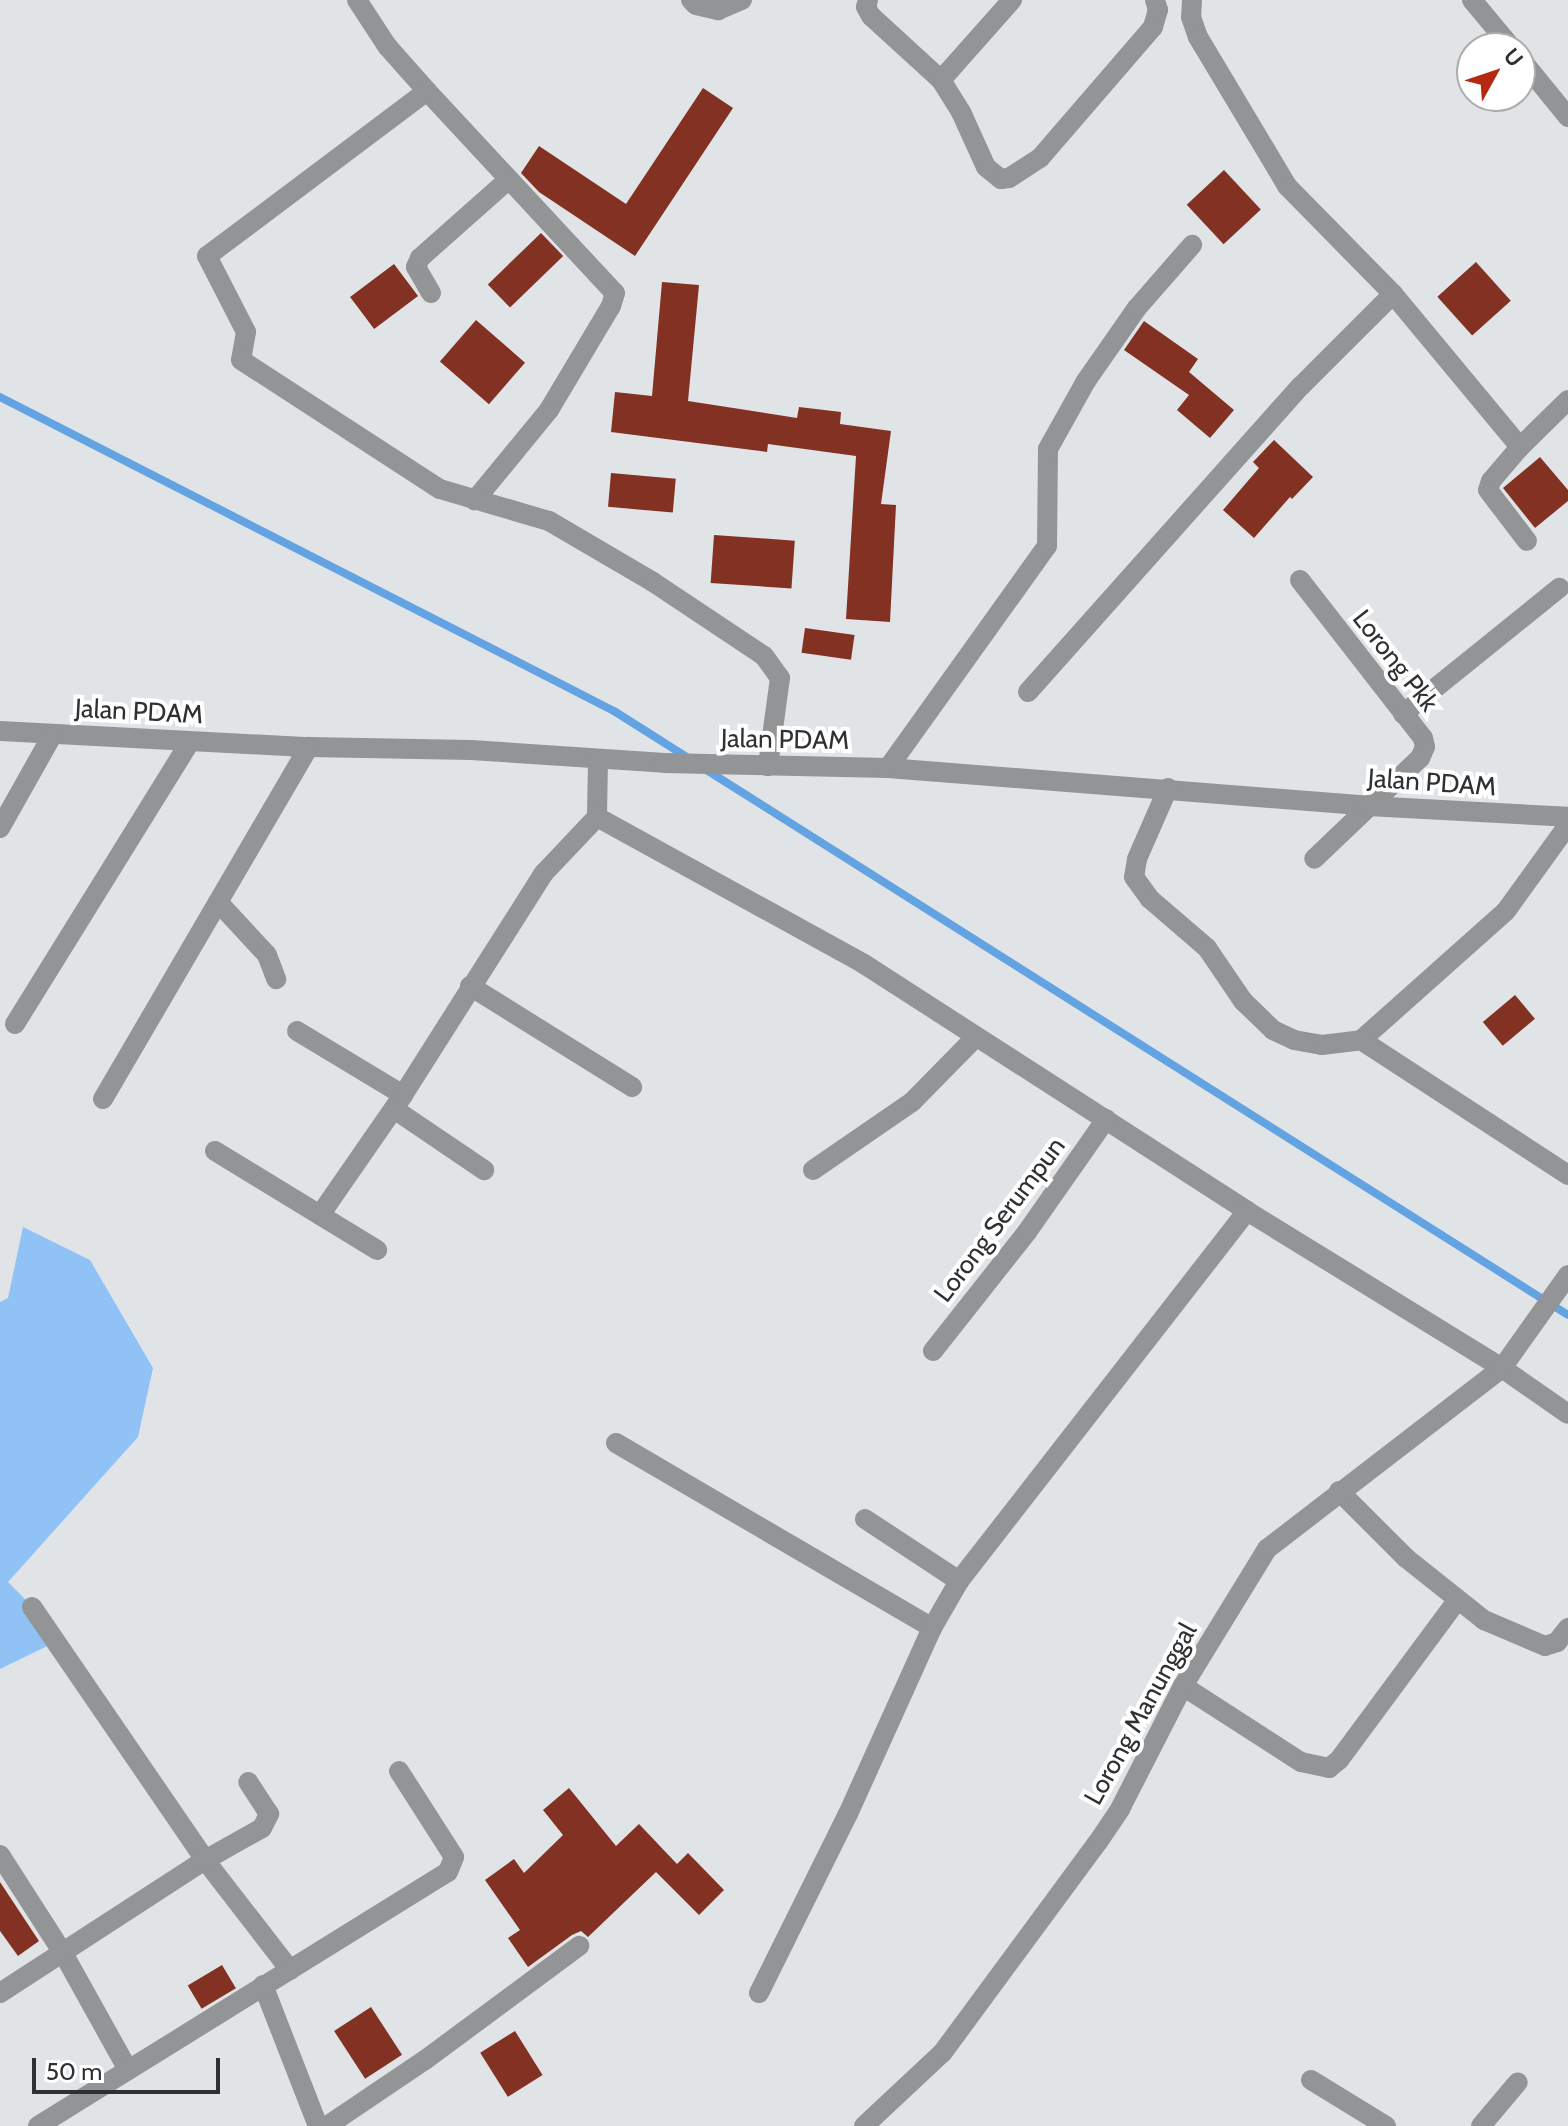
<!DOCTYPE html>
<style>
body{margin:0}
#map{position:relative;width:1568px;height:2126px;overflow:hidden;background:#e1e4e7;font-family:Cabin,sans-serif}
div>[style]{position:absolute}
.green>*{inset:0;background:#90c2f6}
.stream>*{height:8px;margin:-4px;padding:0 4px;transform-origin:4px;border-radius:4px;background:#64a3e2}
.building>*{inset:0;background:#823123;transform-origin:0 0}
.minor>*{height:20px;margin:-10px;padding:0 10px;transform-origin:10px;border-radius:10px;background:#939495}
span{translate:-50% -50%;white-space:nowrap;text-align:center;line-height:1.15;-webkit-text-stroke:8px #fff;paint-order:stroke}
.street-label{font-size:26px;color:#2f3032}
.north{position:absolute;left:1456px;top:32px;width:80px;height:80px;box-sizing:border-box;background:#fff;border:2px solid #acacad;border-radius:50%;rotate:50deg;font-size:22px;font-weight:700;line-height:32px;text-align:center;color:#2f3032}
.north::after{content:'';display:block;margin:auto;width:28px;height:36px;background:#b52911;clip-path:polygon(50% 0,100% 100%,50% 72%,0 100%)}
.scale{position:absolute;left:32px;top:2058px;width:188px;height:36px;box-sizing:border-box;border:4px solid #2f3032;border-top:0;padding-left:10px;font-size:24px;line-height:28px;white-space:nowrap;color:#2f3032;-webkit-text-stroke:6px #fff;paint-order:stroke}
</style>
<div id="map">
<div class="green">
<i style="clip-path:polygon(23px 1227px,90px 1260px,153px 1368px,138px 1437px,8px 1582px,64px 1638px,0 1669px,0 1302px,8px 1298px)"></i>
</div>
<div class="stream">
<i style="left:0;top:397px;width:690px;rotate:27.09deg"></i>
<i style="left:614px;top:711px;width:90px;rotate:32.3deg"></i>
<i style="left:705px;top:769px;width:1021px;rotate:32.32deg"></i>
</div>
<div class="building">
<i style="clip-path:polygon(703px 88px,733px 108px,635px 256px,539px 192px,521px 173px,539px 146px,626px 204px)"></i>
<i style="left:1224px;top:170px;width:54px;height:51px;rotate:47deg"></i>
<i style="left:541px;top:233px;width:32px;height:74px;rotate:46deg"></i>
<i style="left:1476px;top:262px;width:52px;height:52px;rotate:48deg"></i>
<i style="left:394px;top:264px;width:40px;height:55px;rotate:53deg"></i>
<i style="clip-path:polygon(662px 282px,699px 285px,688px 401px,797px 418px,799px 407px,841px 412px,840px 424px,891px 431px,881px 504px,896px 505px,890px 622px,846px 619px,856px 456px,768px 444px,767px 452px,611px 432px,615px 392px,652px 396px)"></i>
<i style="left:476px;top:320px;width:65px;height:55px;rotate:41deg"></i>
<i style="clip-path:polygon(1144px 321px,1198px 359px,1189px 372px,1234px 410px,1210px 438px,1177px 410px,1189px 395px,1124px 350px)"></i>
<i style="clip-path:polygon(1274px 440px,1313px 477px,1292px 499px,1290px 497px,1254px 538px,1223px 510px,1259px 468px,1253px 462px)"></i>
<i style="clip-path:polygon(1540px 457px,1568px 490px,1568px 501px,1535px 528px,1503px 488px)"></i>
<i style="left:611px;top:473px;width:65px;height:34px;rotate:5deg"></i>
<i style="left:714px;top:535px;width:81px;height:48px;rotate:4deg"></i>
<i style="left:805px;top:628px;width:50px;height:25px;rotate:8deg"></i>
<i style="left:1515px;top:995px;width:31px;height:42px;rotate:50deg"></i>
<i style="clip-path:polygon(569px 1788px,616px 1846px,639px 1824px,677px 1864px,688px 1853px,724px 1890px,699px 1915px,656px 1872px,588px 1937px,581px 1931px,572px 1935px,528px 1967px,508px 1938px,520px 1930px,485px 1880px,514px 1859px,524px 1873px,563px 1835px,543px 1810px)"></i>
<i style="clip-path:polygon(0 1882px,39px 1941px,18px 1956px,0 1931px)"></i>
<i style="left:222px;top:1965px;width:27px;height:40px;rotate:59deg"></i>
<i style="left:371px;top:2007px;width:57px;height:44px;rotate:57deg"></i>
<i style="left:515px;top:2031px;width:52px;height:41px;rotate:58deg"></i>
</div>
<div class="minor">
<i style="left:357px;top:0;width:55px;rotate:56.9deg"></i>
<i style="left:387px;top:46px;width:60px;rotate:48.4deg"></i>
<i style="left:427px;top:91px;width:276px;rotate:47.1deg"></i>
<i style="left:615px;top:293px;width:14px;rotate:107deg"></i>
<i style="left:611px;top:306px;width:121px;rotate:120.8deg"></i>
<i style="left:549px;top:410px;width:117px;rotate:129.4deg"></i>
<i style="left:691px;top:0;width:7px;rotate:45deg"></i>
<i style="left:696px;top:5px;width:23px;rotate:13deg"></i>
<i style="left:718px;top:10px;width:26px;rotate:-23deg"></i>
<i style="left:868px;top:0;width:7px;rotate:106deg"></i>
<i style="left:866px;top:7px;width:10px;rotate:61deg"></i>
<i style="left:871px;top:16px;width:95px;rotate:42.4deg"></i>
<i style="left:941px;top:80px;width:38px;rotate:58deg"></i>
<i style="left:961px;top:112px;width:60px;rotate:65.6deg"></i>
<i style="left:986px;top:167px;width:19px;rotate:39deg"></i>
<i style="left:1001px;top:179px;width:8px;rotate:-7deg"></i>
<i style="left:1009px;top:178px;width:37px;rotate:-33deg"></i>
<i style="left:1040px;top:158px;width:173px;rotate:-49.2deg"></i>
<i style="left:1153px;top:27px;width:18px;rotate:-74deg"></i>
<i style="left:1158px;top:10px;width:10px;rotate:-107deg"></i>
<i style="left:1192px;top:0;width:17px;rotate:93deg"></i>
<i style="left:1191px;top:17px;width:21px;rotate:71deg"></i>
<i style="left:1198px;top:37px;width:174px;rotate:59.1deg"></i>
<i style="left:1287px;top:186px;width:151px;rotate:45.5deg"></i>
<i style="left:1393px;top:294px;width:199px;rotate:50.3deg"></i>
<i style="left:1520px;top:447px;width:67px;rotate:-44.4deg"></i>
<i style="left:1472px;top:0;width:62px;rotate:50.2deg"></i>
<i style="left:1520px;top:58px;width:76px;rotate:50.9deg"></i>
<i style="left:941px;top:80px;width:107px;rotate:-48.4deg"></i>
<i style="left:427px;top:91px;width:275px;rotate:143.1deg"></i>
<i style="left:207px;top:256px;width:85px;rotate:62.8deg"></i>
<i style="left:246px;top:332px;width:28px;rotate:100deg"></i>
<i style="left:241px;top:360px;width:237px;rotate:33deg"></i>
<i style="left:440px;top:489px;width:114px;rotate:16.4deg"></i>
<i style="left:549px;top:521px;width:121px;rotate:30.4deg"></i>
<i style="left:653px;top:582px;width:133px;rotate:33.7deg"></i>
<i style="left:764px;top:656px;width:27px;rotate:54deg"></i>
<i style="left:780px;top:678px;width:89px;rotate:97.8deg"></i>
<i style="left:431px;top:293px;width:30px;rotate:-120deg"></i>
<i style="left:416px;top:267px;width:10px;rotate:-66deg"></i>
<i style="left:420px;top:258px;width:118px;rotate:-41.6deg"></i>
<i style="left:1520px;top:447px;width:45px;rotate:130.5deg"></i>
<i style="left:1491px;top:481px;width:9px;rotate:108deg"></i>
<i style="left:1488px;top:490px;width:64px;rotate:52.6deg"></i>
<i style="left:1300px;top:580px;width:200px;rotate:52.1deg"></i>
<i style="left:1423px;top:738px;width:9px;rotate:77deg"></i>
<i style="left:1425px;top:747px;width:12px;rotate:114deg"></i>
<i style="left:1420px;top:758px;width:146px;rotate:136.4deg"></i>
<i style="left:1028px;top:692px;width:410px;rotate:-48.3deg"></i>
<i style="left:1301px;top:386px;width:130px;rotate:-45deg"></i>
<i style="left:1403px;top:714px;width:201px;rotate:-38.9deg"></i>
<i style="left:0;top:731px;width:309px;rotate:3deg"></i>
<i style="left:309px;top:747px;width:162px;rotate:1.1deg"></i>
<i style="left:471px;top:750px;width:194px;rotate:3.8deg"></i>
<i style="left:665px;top:763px;width:223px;rotate:1.3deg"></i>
<i style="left:888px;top:768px;width:482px;rotate:4.5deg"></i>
<i style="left:1368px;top:806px;width:200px;rotate:3.1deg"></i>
<i style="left:598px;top:759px;width:58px;rotate:91deg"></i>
<i style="left:597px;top:817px;width:305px;rotate:28.8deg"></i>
<i style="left:864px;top:964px;width:456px;rotate:32.8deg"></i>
<i style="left:1247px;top:1211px;width:299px;rotate:31.6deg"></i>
<i style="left:1502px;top:1368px;width:80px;rotate:34.9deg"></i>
<i style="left:888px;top:768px;width:273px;rotate:-54.4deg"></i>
<i style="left:1047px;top:546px;width:97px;rotate:-89.4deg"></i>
<i style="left:1048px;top:449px;width:78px;rotate:-60.8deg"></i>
<i style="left:1086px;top:381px;width:89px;rotate:-55.1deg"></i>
<i style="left:1137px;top:308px;width:84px;rotate:-48.9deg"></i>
<i style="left:1168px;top:788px;width:77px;rotate:113.6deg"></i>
<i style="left:1137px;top:859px;width:18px;rotate:99deg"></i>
<i style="left:1134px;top:877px;width:27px;rotate:54deg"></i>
<i style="left:1150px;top:899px;width:75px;rotate:40.7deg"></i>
<i style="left:1207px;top:948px;width:64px;rotate:55.8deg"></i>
<i style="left:1243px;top:1001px;width:42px;rotate:44deg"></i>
<i style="left:1273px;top:1030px;width:23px;rotate:25deg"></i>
<i style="left:1294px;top:1040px;width:28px;rotate:10deg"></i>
<i style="left:1322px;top:1045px;width:39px;rotate:-7deg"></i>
<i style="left:1568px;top:825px;width:106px;rotate:125.8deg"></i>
<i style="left:1506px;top:911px;width:194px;rotate:138.3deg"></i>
<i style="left:1361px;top:1040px;width:247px;rotate:33.1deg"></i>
<i style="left:0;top:828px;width:108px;rotate:-60.6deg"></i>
<i style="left:218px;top:902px;width:72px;rotate:47.2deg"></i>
<i style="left:267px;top:955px;width:26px;rotate:69deg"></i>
<i style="left:470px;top:986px;width:191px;rotate:31.9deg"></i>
<i style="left:15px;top:1024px;width:332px;rotate:-58.2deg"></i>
<i style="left:297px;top:1031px;width:124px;rotate:31.1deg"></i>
<i style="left:103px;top:1099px;width:408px;rotate:-59.7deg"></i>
<i style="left:394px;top:1109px;width:109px;rotate:34.1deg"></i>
<i style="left:215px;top:1151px;width:190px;rotate:31.4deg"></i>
<i style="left:813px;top:1170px;width:120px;rotate:-34.5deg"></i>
<i style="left:912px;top:1102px;width:90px;rotate:-45.5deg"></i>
<i style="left:320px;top:1215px;width:146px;rotate:-55.3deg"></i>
<i style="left:403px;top:1095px;width:263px;rotate:-57.6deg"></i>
<i style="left:544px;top:873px;width:77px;rotate:-46.6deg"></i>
<i style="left:933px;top:1351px;width:152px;rotate:-51.7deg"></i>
<i style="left:1027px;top:1232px;width:138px;rotate:-55deg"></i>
<i style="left:616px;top:1443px;width:366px;rotate:30.3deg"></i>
<i style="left:1339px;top:1491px;width:95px;rotate:45deg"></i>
<i style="left:1406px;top:1558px;width:100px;rotate:38.5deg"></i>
<i style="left:1484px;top:1620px;width:66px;rotate:23.1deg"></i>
<i style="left:1545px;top:1646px;width:13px;rotate:-18deg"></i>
<i style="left:1557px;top:1642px;width:18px;rotate:-52deg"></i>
<i style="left:865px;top:1519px;width:113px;rotate:33.4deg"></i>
<i style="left:32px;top:1607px;width:306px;rotate:55.6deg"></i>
<i style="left:205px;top:1860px;width:139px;rotate:52.3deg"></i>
<i style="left:1183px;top:1686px;width:140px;rotate:32.8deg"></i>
<i style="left:1301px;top:1762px;width:29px;rotate:12deg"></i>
<i style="left:1329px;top:1768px;width:13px;rotate:-39deg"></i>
<i style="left:1339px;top:1760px;width:197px;rotate:-53.5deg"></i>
<i style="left:0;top:1855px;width:117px;rotate:57.3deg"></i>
<i style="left:63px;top:1953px;width:134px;rotate:60.9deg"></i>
<i style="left:263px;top:1985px;width:151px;rotate:68.7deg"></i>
<i style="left:0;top:1993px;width:244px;rotate:-33deg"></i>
<i style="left:205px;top:1860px;width:65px;rotate:-29.3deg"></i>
<i style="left:262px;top:1828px;width:16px;rotate:-63deg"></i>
<i style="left:269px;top:1814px;width:38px;rotate:-123deg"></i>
<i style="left:759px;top:1993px;width:200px;rotate:-63.6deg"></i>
<i style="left:848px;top:1814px;width:204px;rotate:-65.7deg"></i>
<i style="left:932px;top:1628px;width:54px;rotate:-60.1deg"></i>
<i style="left:959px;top:1581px;width:469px;rotate:-52.1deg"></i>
<i style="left:1311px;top:2080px;width:88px;rotate:31.5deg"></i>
<i style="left:38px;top:2126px;width:482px;rotate:-31.8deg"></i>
<i style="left:448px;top:1872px;width:16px;rotate:-68deg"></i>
<i style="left:454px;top:1857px;width:102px;rotate:-122.6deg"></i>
<i style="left:327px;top:2126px;width:118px;rotate:-34deg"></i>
<i style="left:425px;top:2060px;width:192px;rotate:-36.5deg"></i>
<i style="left:864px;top:2126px;width:108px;rotate:-43.1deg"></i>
<i style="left:943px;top:2052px;width:261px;rotate:-53.6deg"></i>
<i style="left:1098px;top:1842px;width:40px;rotate:-56deg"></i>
<i style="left:1120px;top:1809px;width:138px;rotate:-62.9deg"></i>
<i style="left:1183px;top:1686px;width:161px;rotate:-58.5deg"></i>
<i style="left:1267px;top:1549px;width:297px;rotate:-37.6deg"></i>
<i style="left:1502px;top:1368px;width:114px;rotate:-54.6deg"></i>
<i style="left:1481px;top:2126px;width:57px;rotate:-49.9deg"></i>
</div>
<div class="street-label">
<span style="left:1395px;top:661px;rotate:52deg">Lorong Pkk</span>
<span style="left:139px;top:712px;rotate:3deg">Jalan PDAM</span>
<span style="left:785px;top:740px;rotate:1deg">Jalan PDAM</span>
<span style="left:1432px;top:783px;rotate:4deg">Jalan PDAM</span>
<span style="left:1000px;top:1220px;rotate:-53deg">Lorong Serumpun</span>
<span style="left:1141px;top:1714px;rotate:-61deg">Lorong Manunggal</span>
</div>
<div class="north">U</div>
<div class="scale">50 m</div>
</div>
